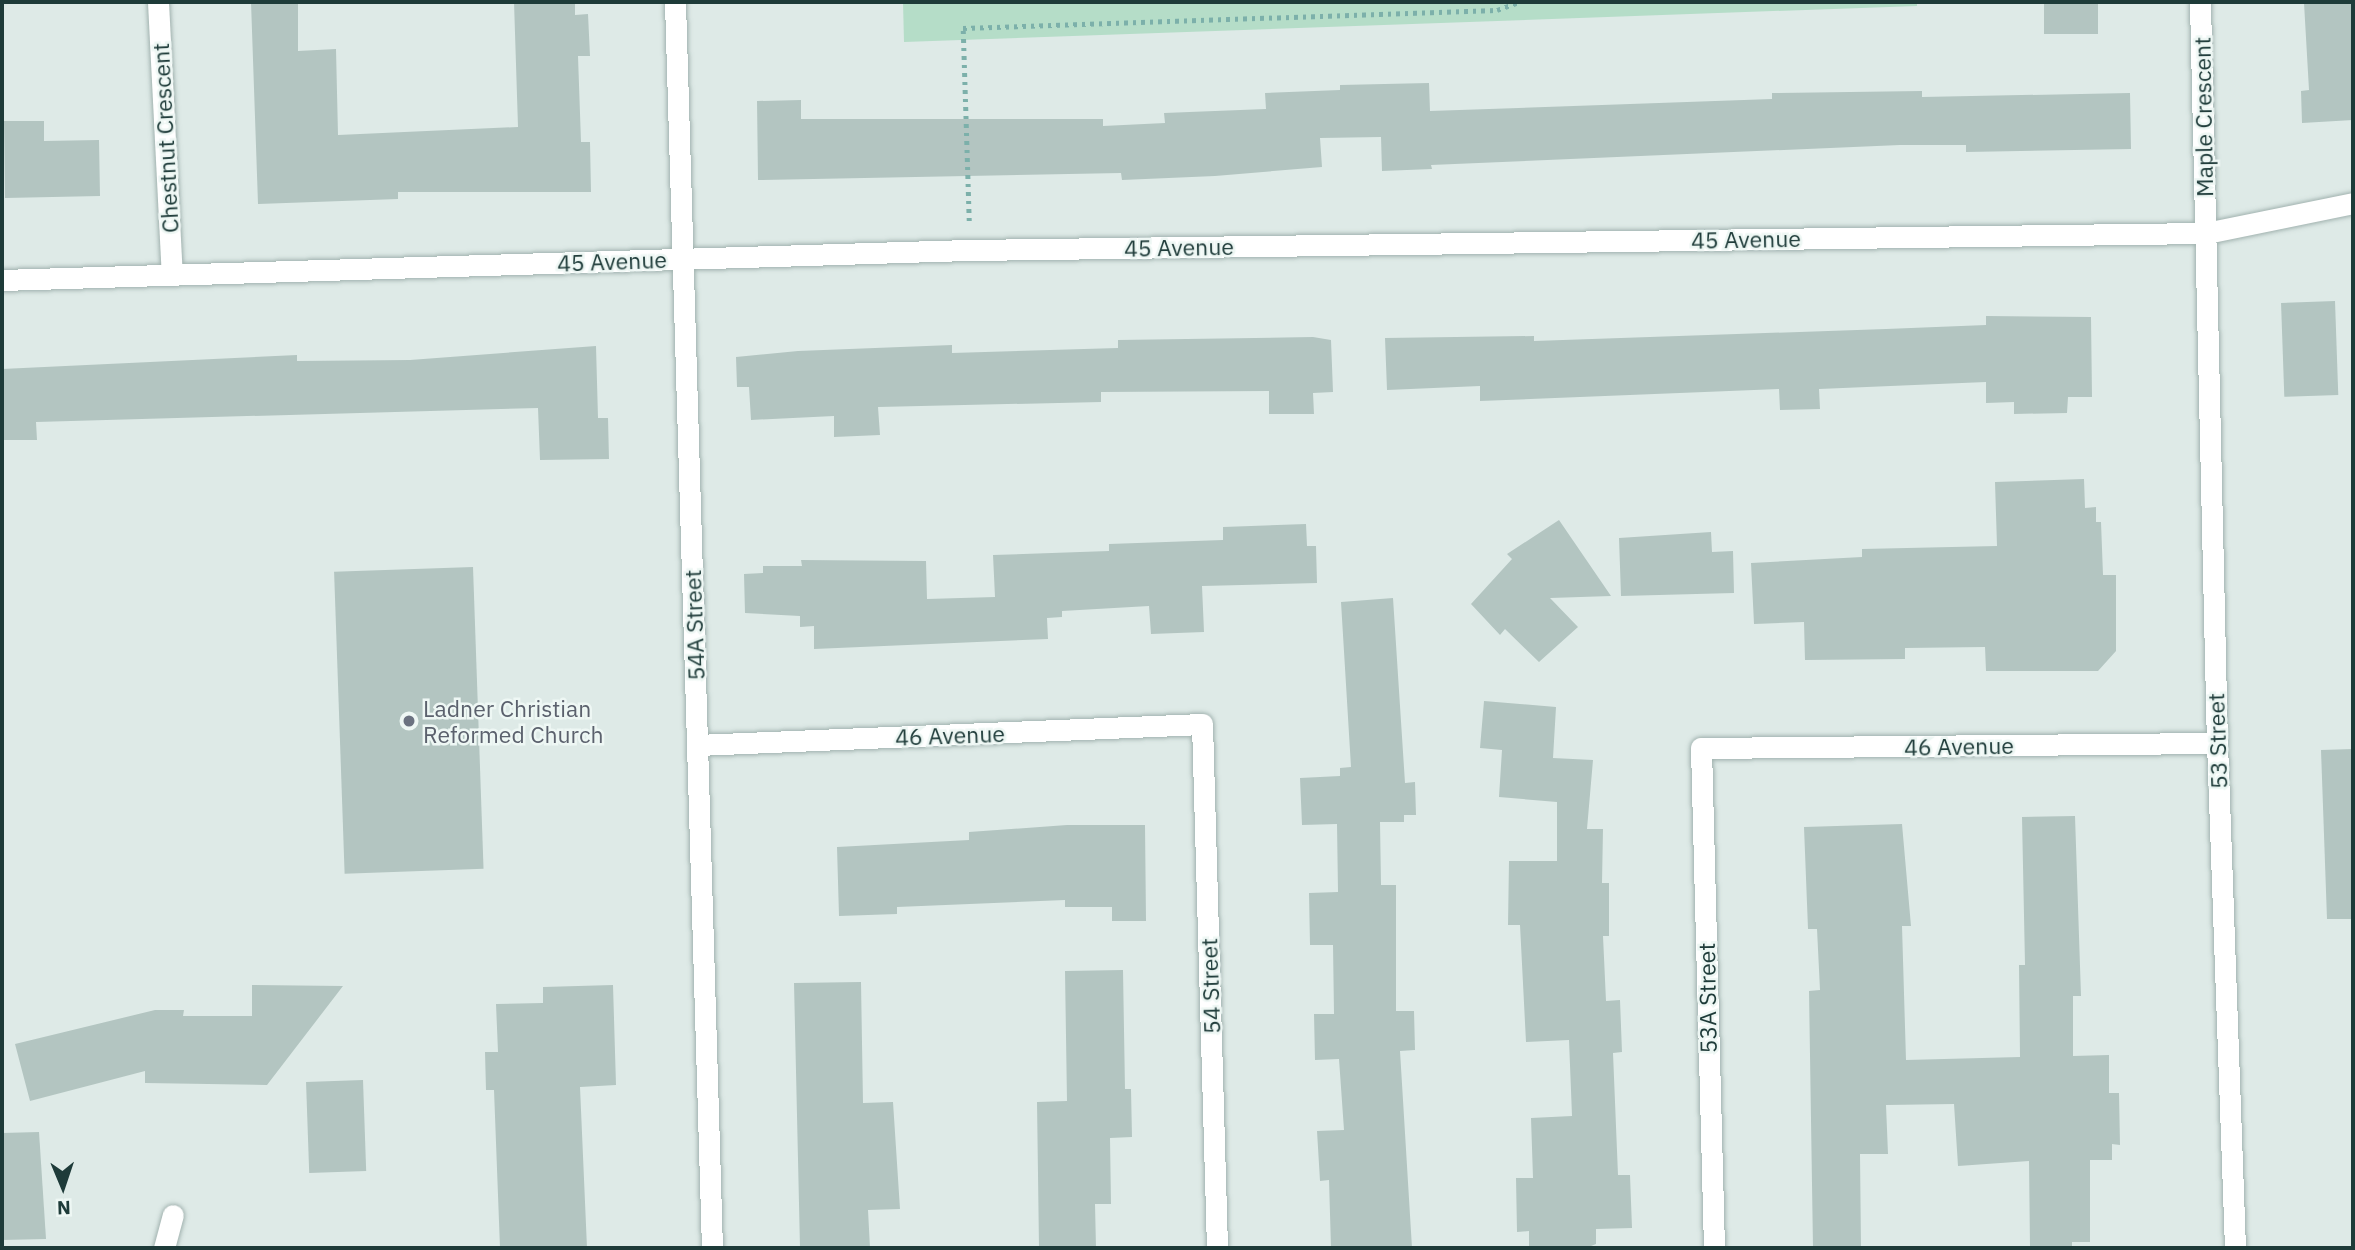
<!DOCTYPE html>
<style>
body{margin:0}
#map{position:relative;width:2355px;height:1250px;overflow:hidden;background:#deeae7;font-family:"IBM Plex Sans",sans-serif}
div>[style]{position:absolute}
.green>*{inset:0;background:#b5ddc8}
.building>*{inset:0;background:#b3c5c1;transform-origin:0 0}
.path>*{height:4.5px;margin-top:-2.25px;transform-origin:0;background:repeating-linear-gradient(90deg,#7cb0aa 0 3.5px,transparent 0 8.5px)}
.roads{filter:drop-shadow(0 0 2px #a1b2af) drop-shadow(0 0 2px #a1b2af)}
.street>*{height:21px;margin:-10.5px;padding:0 10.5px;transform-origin:10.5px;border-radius:10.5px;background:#fff}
.dots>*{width:19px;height:19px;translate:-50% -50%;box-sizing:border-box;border:4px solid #eef7f4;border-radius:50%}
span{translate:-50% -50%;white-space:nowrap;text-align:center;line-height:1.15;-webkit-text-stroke:5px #eef7f4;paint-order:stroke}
.street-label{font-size:23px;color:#1e3b39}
.worship-label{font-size:23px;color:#5b616d}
.left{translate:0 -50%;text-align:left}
.frame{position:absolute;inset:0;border:4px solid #1e3b39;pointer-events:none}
.north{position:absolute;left:28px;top:1152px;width:70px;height:70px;-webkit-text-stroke:5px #eef7f4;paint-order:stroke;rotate:178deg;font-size:19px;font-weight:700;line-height:28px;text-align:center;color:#1e3b39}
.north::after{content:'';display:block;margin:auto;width:24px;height:32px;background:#1e3b39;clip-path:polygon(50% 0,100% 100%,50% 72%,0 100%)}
</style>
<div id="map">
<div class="green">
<i style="clip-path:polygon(903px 2px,1917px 2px,1917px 6px,904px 42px)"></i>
</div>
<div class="building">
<i style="clip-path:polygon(251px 2px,298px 2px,298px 51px,336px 49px,338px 135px,518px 127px,514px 2px,575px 2px,575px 15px,588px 14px,590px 56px,578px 56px,581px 142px,590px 142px,591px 192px,398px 192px,398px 199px,258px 204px)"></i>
<i style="left:2044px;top:2px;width:54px;height:32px"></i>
<i style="clip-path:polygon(2353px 2px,2353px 120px,2302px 123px,2301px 91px,2309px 90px,2304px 3px)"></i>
<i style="clip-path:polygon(1429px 83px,1430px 111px,1772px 99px,1772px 93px,1922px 91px,1922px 97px,2130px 93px,2131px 149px,1966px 152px,1966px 145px,1900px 145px,1431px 165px,1432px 169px,1382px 171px,1381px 137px,1320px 138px,1322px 167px,1215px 176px,1122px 180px,1121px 173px,758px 180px,757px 101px,801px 100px,801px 119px,1103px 119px,1103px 126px,1165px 123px,1164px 113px,1266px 109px,1265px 93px,1340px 90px,1340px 85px)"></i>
<i style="clip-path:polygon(4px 121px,44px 121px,44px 141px,99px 140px,100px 196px,5px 198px)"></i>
<i style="left:2335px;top:301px;width:94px;height:54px;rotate:88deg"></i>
<i style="clip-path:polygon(1986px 316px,2091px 317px,2092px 397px,2068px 397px,2067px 413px,2014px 414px,2014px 402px,1986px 403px,1986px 382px,1819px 389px,1820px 409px,1780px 410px,1779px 389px,1480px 401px,1480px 386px,1387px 390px,1385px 338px,1534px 336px,1534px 341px,1886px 329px,1986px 325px)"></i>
<i style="clip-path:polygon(1313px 337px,1331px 340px,1333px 392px,1313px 393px,1314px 414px,1269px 414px,1269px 391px,1101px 392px,1101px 402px,878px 407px,880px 435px,834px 437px,834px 416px,751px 420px,749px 387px,737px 387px,736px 357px,798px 351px,952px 345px,952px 353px,1118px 348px,1118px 340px)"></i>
<i style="clip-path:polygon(596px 346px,598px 418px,608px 418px,609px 459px,540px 460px,538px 408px,36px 422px,37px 440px,2px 440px,2px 369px,297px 355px,297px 361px,410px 360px)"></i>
<i style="clip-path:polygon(2084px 479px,2085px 508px,2096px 507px,2096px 522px,2101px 522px,2103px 575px,2116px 575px,2116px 651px,2098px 671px,1986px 671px,1985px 647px,1905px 648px,1905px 659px,1805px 660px,1804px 622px,1754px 624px,1751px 563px,1862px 557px,1862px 549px,1997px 546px,1995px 482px)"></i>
<i style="clip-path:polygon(1559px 520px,1611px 596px,1550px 598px,1578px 627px,1539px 662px,1505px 629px,1500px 635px,1471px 604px,1512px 559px,1507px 554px)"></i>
<i style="clip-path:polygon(1306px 524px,1307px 546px,1316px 546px,1317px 583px,1202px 586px,1204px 632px,1151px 634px,1149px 606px,1062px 611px,1062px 617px,1047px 618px,1048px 639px,814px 649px,814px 626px,800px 627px,800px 616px,745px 613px,744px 574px,763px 573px,763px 566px,802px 566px,801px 560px,926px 561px,927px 599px,995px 597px,993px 555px,1109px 551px,1109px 544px,1223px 540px,1223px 527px)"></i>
<i style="clip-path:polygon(1711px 532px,1712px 552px,1733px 551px,1734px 593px,1621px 596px,1619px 538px)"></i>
<i style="left:473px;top:567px;width:302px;height:139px;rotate:88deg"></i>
<i style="clip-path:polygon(1393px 598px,1405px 783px,1415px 782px,1416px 815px,1404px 815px,1404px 822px,1380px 822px,1381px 885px,1396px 885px,1396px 1011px,1414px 1011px,1415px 1050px,1400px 1051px,1412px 1248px,1331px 1248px,1329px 1180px,1320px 1181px,1317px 1131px,1344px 1130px,1339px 1059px,1315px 1060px,1314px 1014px,1334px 1014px,1333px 945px,1310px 945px,1309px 893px,1338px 892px,1337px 824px,1302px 825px,1300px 778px,1340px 776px,1340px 768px,1351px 767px,1341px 602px)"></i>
<i style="clip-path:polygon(1484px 701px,1556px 707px,1553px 758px,1593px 760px,1587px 829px,1603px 829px,1602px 883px,1609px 883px,1609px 936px,1603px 936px,1606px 1001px,1620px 1000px,1622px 1052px,1613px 1053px,1618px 1175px,1630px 1175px,1632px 1228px,1596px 1229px,1596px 1244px,1586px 1248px,1529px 1248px,1529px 1231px,1517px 1232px,1516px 1178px,1533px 1178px,1531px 1118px,1572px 1116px,1569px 1040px,1526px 1042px,1520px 925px,1508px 925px,1509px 861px,1557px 861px,1557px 802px,1499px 797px,1502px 750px,1480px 748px)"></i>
<i style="clip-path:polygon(2353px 749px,2353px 919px,2327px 919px,2321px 750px)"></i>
<i style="clip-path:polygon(2075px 816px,2081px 996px,2073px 996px,2073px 1056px,2109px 1055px,2109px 1093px,2119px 1093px,2120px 1145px,2112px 1144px,2112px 1160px,2090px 1160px,2090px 1242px,2072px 1242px,2072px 1248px,2030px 1248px,2029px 1161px,1958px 1166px,1954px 1104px,1886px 1105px,1888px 1154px,1860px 1154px,1861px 1248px,1813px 1248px,1809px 991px,1820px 990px,1817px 929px,1808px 929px,1804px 827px,1902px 824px,1911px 926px,1902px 926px,1906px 1060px,2020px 1057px,2019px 965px,2025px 965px,2022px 817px)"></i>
<i style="clip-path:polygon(1067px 825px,1145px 825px,1146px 921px,1112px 921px,1112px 907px,1065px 907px,1065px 900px,897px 907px,897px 914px,839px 916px,837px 847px,969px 840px,969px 832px)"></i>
<i style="clip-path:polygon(1123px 970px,1125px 1089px,1131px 1089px,1132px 1137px,1110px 1138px,1111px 1204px,1095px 1204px,1096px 1248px,1039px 1248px,1037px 1102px,1067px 1101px,1065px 971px)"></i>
<i style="clip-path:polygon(861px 982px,863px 1103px,893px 1102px,900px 1209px,868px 1210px,870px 1248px,800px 1248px,794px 983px)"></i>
<i style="clip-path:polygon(252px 985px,343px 986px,267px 1085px,145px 1083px,145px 1071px,30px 1101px,15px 1044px,155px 1010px,184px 1010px,183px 1016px,252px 1016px)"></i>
<i style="clip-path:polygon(613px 985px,616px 1085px,580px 1087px,587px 1248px,500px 1248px,494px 1090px,486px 1090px,485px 1052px,498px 1052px,496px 1004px,543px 1003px,543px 987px)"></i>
<i style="left:363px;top:1080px;width:91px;height:57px;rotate:88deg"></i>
<i style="clip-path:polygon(39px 1132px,46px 1239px,2px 1240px,2px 1133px)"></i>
</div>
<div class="path">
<i style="left:969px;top:221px;width:193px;rotate:-91.8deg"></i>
<i style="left:963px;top:28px;width:534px;rotate:-1.93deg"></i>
<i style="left:1497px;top:10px;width:23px;rotate:-20deg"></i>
</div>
<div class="roads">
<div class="street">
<i style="left:158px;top:2px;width:272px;rotate:87.1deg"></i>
<i style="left:675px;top:2px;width:1247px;rotate:88.3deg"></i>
<i style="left:2200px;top:2px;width:741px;rotate:88.69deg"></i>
<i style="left:2217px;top:743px;width:505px;rotate:87.96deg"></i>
<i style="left:2px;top:280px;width:968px;rotate:-1.78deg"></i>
<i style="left:970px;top:250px;width:1236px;rotate:-0.79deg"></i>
<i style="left:2206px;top:233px;width:150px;rotate:-11.5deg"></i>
<i style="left:697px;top:745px;width:505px;rotate:-2.38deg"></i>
<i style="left:1202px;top:724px;width:524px;rotate:88.36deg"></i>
<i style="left:164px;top:1248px;width:34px;rotate:-75deg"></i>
<i style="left:1714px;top:1248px;width:500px;rotate:-91.49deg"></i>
<i style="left:1701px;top:748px;width:516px;rotate:-0.56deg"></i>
</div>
</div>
<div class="dots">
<i style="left:409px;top:721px;background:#6b7280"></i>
</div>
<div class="street-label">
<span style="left:2203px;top:117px;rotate:-91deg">Maple Crescent</span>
<span style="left:165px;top:138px;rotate:-93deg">Chestnut Crescent</span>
<span style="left:1746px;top:239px;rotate:-1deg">45 Avenue</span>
<span style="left:1179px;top:247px;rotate:-1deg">45 Avenue</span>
<span style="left:612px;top:261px;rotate:-2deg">45 Avenue</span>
<span style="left:694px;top:625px;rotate:-92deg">54A Street</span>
<span style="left:950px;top:735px;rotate:-2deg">46 Avenue</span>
<span style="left:2217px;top:741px;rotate:-92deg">53 Street</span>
<span style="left:1959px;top:746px;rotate:-1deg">46 Avenue</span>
<span style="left:1210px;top:986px;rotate:-92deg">54 Street</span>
<span style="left:1707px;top:998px;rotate:-91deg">53A Street</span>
</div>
<div class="worship-label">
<span class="left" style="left:423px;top:721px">Ladner Christian<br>Reformed Church</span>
</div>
<div class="frame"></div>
<div class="north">N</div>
</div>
